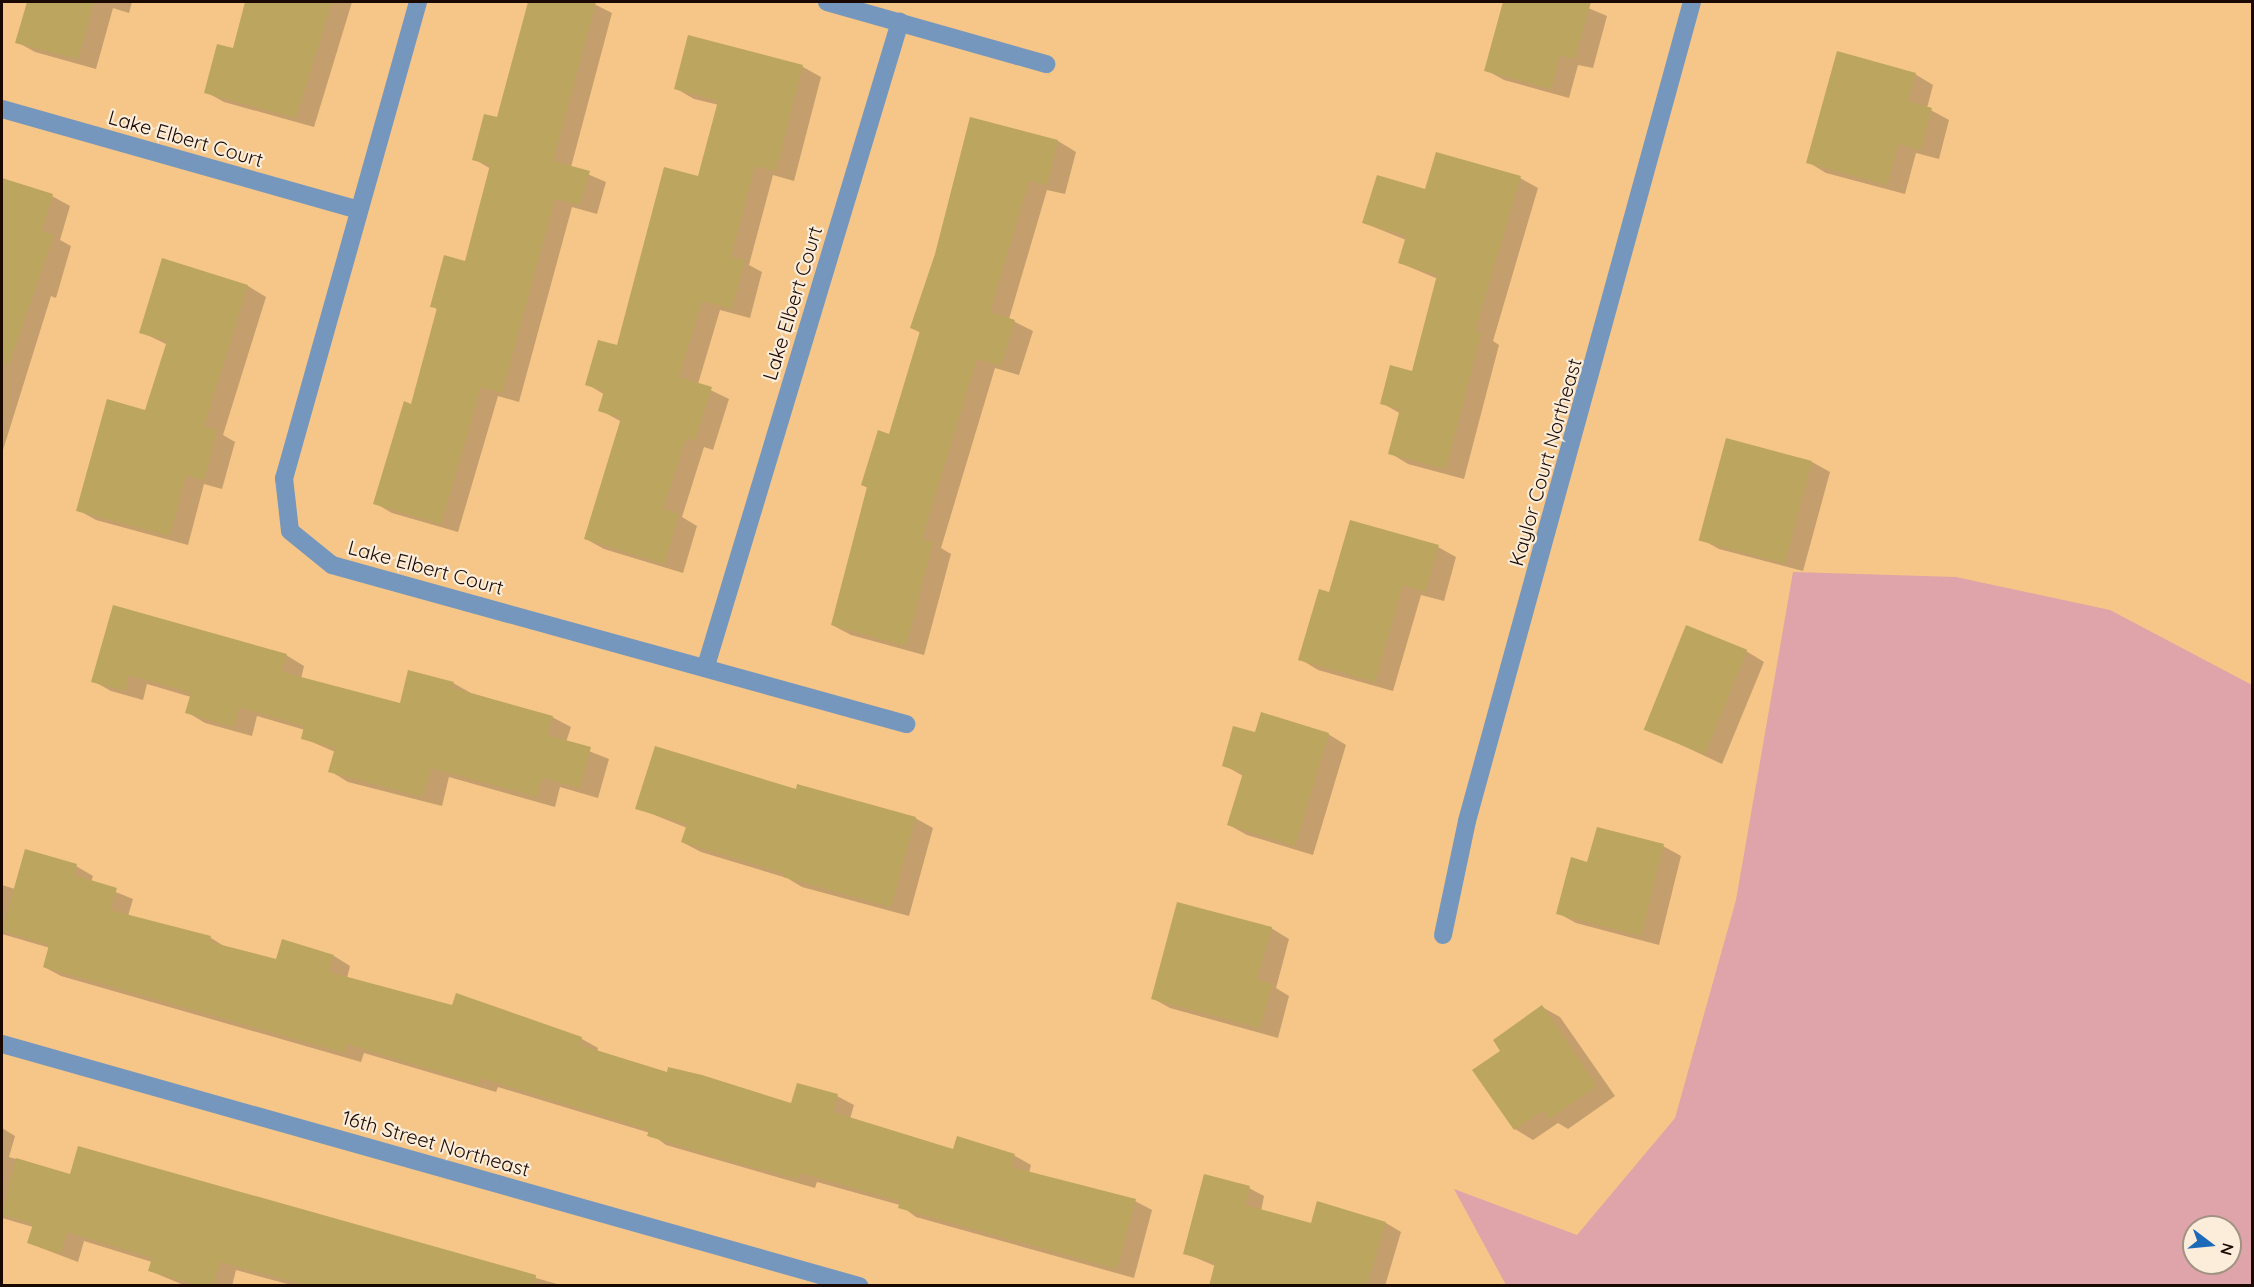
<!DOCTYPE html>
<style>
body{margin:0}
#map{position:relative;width:2254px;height:1287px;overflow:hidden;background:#f5c688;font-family:Quicksand,sans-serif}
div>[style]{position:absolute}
.green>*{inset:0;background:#dea4a9}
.shadow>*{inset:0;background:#0003}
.building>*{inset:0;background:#bca65f;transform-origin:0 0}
.street>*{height:18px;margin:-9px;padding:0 9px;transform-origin:9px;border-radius:9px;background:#7596bd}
span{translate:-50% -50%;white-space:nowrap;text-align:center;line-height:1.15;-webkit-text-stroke:4.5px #fceddb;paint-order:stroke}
.street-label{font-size:20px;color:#190900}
.frame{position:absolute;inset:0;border:3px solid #190900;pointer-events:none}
.north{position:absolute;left:2182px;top:1215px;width:60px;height:60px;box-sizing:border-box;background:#fceddb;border:2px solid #a19283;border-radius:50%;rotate:106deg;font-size:16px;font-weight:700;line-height:24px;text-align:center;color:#190900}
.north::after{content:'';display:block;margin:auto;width:21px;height:27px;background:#1d6ab9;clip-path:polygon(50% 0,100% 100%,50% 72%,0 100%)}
</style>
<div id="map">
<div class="green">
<i style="clip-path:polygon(evenodd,1793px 572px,1956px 577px,2110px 610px,2252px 685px,2252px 1285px,1506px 1285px,1454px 1189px,1577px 1235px,1675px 1118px,1736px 900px,1793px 572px,2194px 1227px,2230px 1227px,2230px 1263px,2194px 1263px,2194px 1227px)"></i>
</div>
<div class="shadow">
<i style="clip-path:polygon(28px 2px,132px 2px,129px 13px,113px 8px,96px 69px,35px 52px,17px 42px)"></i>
<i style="clip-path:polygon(263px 2px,352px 2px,314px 127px,224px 102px,206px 92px)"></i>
<i style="clip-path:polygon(529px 2px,590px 2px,612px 13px,571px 167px,606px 182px,597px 214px,572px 207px,519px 402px,498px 396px,458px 532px,392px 513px,375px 503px,412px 405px,438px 310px,432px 306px,466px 263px,491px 169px,474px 159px,498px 119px)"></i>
<i style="clip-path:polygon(1505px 2px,1574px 2px,1607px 16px,1593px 68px,1578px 65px,1569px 98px,1504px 80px,1486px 70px)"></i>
<i style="clip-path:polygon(689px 37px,803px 67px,821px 77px,794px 181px,773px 175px,749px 265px,762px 272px,750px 318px,720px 310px,698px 384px,729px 399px,713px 450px,704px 447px,682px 517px,697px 526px,683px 573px,604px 549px,586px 539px,622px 422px,600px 410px,605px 395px,587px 384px,618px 347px,699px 178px,719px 105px,694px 99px,675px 88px)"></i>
<i style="clip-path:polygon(1915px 74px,1933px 85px,1927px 108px,1949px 120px,1939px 159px,1916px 153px,1905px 194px,1826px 173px,1808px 162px)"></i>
<i style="clip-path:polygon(971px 119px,1058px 141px,1076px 152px,1065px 194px,1047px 190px,1009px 319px,1033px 331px,1019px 375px,995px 368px,941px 548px,951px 554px,924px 655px,851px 635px,832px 625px,868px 488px,862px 485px,890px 436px,921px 333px,911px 328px,936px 254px)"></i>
<i style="clip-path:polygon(1520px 178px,1538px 188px,1493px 341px,1499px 345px,1464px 479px,1408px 464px,1390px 453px,1401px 414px,1382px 403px,1413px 373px,1438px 279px,1400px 263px,1406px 240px,1364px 223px,1426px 191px)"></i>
<i style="clip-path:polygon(2px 180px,52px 196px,70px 206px,60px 240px,71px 246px,56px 298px,51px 296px,3px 450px)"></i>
<i style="clip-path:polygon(163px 259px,248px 286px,266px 297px,223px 435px,235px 442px,222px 489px,204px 484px,188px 545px,96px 520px,78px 510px,146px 412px,168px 345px,141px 332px)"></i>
<i style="clip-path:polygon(1812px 462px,1830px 472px,1803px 571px,1719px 549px,1701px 539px)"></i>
<i style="clip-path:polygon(1438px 547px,1456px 557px,1444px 601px,1421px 595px,1393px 691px,1318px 670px,1300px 659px,1330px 594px)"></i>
<i style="clip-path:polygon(114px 606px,286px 655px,304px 666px,301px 679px,401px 705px,453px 683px,471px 693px,552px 717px,571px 727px,566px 742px,609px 759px,598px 798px,560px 787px,555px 807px,449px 777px,442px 806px,348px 782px,330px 771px,335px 752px,303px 738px,305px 730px,257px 716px,252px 736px,205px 723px,187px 712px,191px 697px,147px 684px,143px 700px,111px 691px,93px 681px)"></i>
<i style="clip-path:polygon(1746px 651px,1764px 662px,1722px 764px,1645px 728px)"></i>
<i style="clip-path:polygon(1256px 734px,1328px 734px,1346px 745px,1313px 855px,1247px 835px,1229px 825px,1243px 776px,1224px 765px)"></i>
<i style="clip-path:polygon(797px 791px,915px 818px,933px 828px,909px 916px,802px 887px,787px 878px,701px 852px,682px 842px,687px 828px,637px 808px)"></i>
<i style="clip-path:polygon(1663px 846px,1681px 856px,1659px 945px,1576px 923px,1558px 913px,1589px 864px)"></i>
<i style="clip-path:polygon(76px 866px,93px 876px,91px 882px,133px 899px,128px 916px,211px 938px,227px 948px,277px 961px,334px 956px,350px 966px,347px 978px,453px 1007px,457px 995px,582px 1039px,598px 1048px,597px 1052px,668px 1074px,792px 1105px,837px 1096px,854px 1105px,850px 1119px,954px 1151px,958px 1138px,1015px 1156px,1031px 1165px,1029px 1173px,1135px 1201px,1152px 1210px,1134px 1278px,916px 1217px,900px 1205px,817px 1182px,815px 1188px,666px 1145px,650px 1133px,498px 1087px,496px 1092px,364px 1053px,361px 1062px,61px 976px,44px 967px,50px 948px,2px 934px,2px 885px,15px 889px)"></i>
<i style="clip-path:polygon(1271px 928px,1289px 939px,1276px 988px,1289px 996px,1278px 1038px,1170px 1008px,1152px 998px)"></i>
<i style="clip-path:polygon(1542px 1007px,1560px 1017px,1615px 1096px,1568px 1129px,1558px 1123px,1533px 1140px,1515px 1129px,1503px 1051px)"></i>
<i style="clip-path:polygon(2px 1128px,15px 1136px,9px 1157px,71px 1175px,79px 1148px,564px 1286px,295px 1286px,236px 1270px,232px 1286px,186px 1286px,150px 1271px,152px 1262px,84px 1241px,78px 1262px,28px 1243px,33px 1227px,2px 1218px)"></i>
<i style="clip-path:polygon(1249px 1188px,1264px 1196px,1261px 1211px,1312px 1225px,1386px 1223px,1401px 1232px,1385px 1286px,1210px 1286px,1215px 1266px,1185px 1253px)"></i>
</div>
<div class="building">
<i style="clip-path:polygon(27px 2px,94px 2px,78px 59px,15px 43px)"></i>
<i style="clip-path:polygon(245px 2px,332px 2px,296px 118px,204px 93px,217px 44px,233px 48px)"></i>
<i style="clip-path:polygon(528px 2px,596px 2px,553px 161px,590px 171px,580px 205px,555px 199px,502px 393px,481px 387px,441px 524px,373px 504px,404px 401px,411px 404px,437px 308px,430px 307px,444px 255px,465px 261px,490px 165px,472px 160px,484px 114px,497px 117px)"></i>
<i style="clip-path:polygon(1503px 2px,1591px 2px,1575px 59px,1560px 55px,1551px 89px,1484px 71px)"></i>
<i style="clip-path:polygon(688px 35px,803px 65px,776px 171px,755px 166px,731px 257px,745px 260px,732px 309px,702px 301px,679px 377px,712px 387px,695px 440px,686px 438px,663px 509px,679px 514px,664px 564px,584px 539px,621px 418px,598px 411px,604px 391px,585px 385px,598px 340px,617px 345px,664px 167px,698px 176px,718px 101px,674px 89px)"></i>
<i style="clip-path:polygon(1837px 51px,1916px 73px,1908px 101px,1932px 108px,1921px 150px,1898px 144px,1887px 185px,1806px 163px)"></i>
<i style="clip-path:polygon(970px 117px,1058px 140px,1047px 185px,1029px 181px,990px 312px,1015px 320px,1001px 366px,977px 359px,922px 539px,933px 542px,906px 646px,831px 625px,867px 487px,861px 485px,878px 430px,889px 434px,920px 331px,910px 328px,935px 254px)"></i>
<i style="clip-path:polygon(1436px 152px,1521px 176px,1475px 331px,1481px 333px,1446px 469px,1388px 454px,1400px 409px,1380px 404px,1390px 365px,1412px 371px,1437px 275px,1398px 263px,1406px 236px,1362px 223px,1377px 175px,1425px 189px)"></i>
<i style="clip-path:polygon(2px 178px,53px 194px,42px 231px,54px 235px,9px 364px,2px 363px)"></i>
<i style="clip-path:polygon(162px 258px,248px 285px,204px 426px,217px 430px,204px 480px,186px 475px,170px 536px,76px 511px,107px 399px,145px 410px,167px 341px,139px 333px)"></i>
<i style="left:1726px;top:438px;width:89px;height:106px;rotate:15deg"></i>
<i style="clip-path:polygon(1350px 520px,1439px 545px,1425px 592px,1403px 585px,1375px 682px,1298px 660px,1319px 589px,1329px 592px)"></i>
<i style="clip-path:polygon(113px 605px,287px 654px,282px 672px,400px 703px,408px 670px,454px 682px,452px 688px,553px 716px,547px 735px,591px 747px,580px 788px,542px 778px,537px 797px,431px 768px,423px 797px,328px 772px,335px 748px,301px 739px,304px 726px,239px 707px,234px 727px,185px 713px,191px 693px,129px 675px,125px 691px,91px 682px)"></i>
<i style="left:1686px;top:625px;width:66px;height:113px;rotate:22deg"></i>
<i style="clip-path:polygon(1261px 712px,1329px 733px,1295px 846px,1227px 825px,1243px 773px,1222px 766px,1233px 726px,1255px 732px)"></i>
<i style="clip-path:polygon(655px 746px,796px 789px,797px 784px,916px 817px,891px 907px,783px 877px,784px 873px,681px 842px,687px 824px,635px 809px)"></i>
<i style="clip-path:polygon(1597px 827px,1664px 844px,1641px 936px,1556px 914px,1571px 857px,1587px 862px)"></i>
<i style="clip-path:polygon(25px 849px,77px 864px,74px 875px,117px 888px,110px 910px,211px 936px,210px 942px,276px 959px,282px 939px,334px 955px,329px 972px,452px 1005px,456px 993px,582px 1037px,580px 1045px,667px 1072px,668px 1067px,702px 1075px,791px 1103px,797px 1083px,838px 1094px,833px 1112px,953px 1149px,957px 1136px,1015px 1154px,1011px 1167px,1136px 1199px,1117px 1269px,898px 1208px,900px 1201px,800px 1173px,798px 1179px,727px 1160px,647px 1136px,649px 1130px,481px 1078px,479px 1084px,347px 1044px,344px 1053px,43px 967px,49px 945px,2px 931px)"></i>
<i style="clip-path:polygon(1177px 902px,1272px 927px,1257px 980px,1272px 984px,1260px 1028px,1151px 999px)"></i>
<i style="clip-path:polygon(1542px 1005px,1597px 1086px,1549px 1119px,1543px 1110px,1514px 1130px,1472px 1070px,1500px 1051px,1493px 1040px)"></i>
<i style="clip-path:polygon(78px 1146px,536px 1275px,535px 1286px,309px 1286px,220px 1262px,213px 1286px,201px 1286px,148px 1271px,152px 1258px,67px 1232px,61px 1254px,27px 1243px,33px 1224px,2px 1215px,16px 1158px,70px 1174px)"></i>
<i style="clip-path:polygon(1204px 1174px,1250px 1186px,1245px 1205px,1311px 1223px,1317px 1201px,1386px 1222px,1367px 1286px,1209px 1286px,1215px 1263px,1183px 1254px)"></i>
</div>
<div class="street">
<i style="left:418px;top:2px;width:495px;rotate:105.7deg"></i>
<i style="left:284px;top:478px;width:53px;rotate:83.5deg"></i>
<i style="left:290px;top:531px;width:54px;rotate:39deg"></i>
<i style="left:332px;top:565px;width:596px;rotate:15.48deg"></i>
<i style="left:827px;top:2px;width:228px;rotate:15.8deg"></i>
<i style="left:2px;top:109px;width:370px;rotate:15.8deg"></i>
<i style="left:706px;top:666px;width:673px;rotate:-73.24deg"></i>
<i style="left:1443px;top:935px;width:116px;rotate:-78.1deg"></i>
<i style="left:1467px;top:821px;width:849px;rotate:-74.64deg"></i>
<i style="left:2px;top:1044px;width:891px;rotate:15.77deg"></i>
</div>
<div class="street-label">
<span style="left:186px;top:138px;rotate:16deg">Lake Elbert Court</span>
<span style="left:792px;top:303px;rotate:-73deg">Lake Elbert Court</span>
<span style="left:1545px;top:462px;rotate:-74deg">Kaylor Court Northeast</span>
<span style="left:426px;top:567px;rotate:15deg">Lake Elbert Court</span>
<span style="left:436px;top:1143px;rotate:16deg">16th Street Northeast</span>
</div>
<div class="frame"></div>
<div class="north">N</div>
</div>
